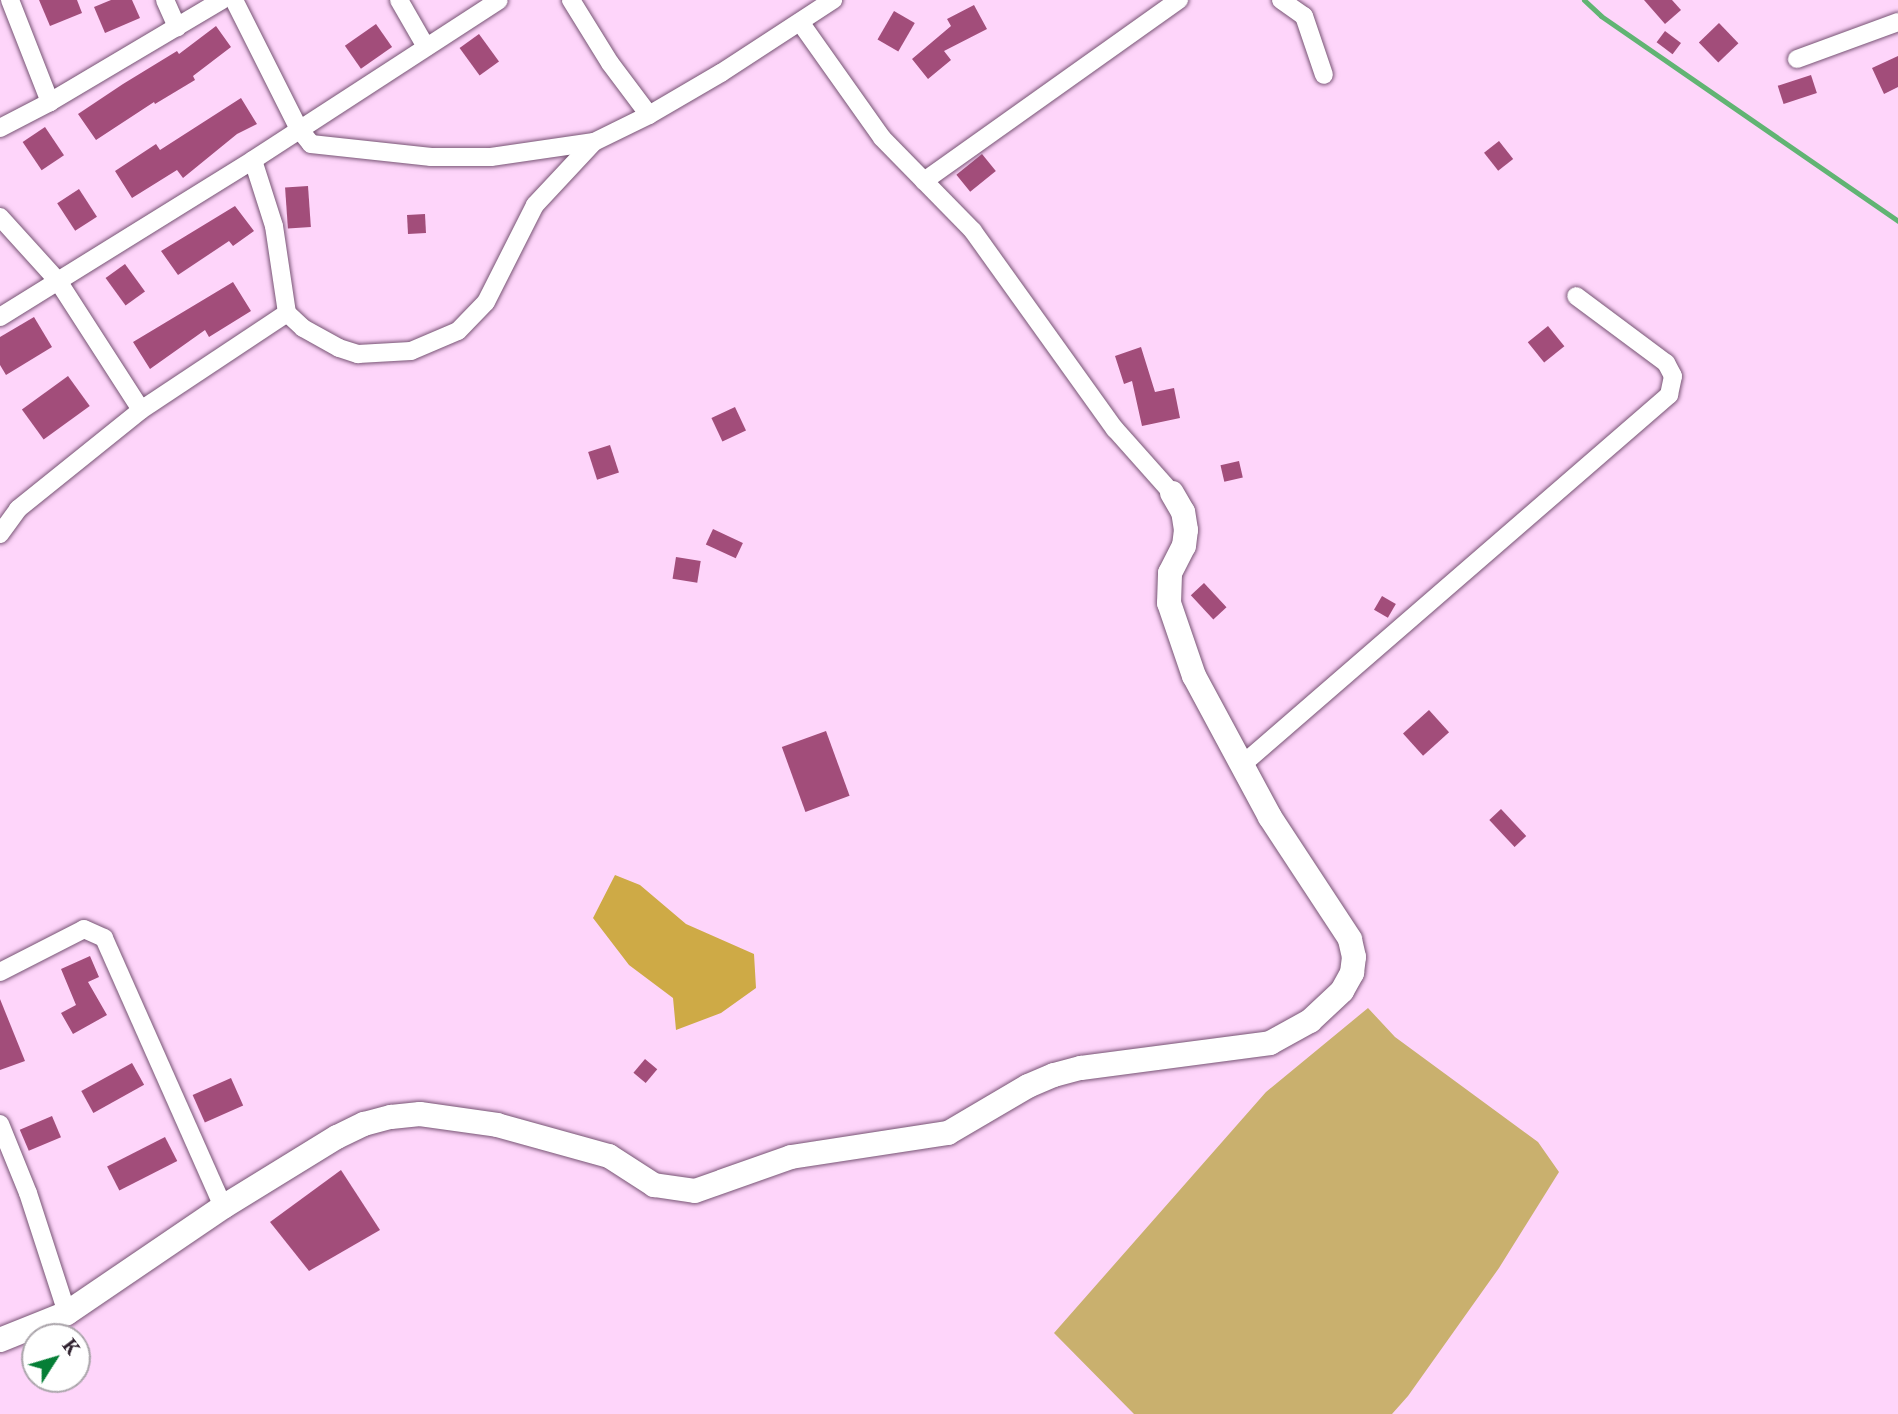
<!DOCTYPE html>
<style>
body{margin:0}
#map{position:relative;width:1898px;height:1414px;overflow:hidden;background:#fed5fa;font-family:"Noto Serif",serif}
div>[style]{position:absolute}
.green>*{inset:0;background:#c9b06e}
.forest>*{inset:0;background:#ceaa46}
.stream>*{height:5px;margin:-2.5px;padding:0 2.5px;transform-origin:2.5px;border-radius:2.5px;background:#61b473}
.building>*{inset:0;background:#a24d7a;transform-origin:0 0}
.roads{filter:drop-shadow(0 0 2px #775474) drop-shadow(0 0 2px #775474)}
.street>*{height:18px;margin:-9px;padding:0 9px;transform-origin:9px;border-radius:9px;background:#fff}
.secondary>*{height:24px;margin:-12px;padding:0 12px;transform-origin:12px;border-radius:12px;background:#fff}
span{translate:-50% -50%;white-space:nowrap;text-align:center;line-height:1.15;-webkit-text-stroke:7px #fff;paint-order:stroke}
.north{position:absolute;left:21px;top:1323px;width:70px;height:70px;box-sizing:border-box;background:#fff;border:2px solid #aba5ab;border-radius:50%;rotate:53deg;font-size:19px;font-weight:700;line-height:28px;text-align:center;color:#2e1f2d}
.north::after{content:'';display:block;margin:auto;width:24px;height:32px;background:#057e36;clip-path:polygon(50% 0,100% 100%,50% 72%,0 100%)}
</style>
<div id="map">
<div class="green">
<i style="clip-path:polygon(1368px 1008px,1395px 1037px,1538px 1142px,1559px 1172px,1499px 1268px,1408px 1396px,1392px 1414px,1134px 1414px,1054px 1333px,1266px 1092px)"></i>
</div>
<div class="forest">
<i style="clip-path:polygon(615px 875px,640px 885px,686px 924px,754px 954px,756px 988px,721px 1013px,676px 1030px,673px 998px,629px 965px,593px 918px)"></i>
</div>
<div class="stream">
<i style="left:1584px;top:0;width:23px;rotate:43deg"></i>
<i style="left:1601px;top:16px;width:361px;rotate:34.6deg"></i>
</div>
<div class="building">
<i style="clip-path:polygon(39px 0,77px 0,82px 13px,50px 26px)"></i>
<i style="clip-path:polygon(111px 0,132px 0,140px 18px,105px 33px,94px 7px)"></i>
<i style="clip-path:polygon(1644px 0,1672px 0,1681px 10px,1665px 24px)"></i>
<i style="clip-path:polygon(974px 5px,987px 29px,944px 51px,951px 60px,928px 79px,912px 59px,951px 26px,947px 19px)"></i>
<i style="left:894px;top:11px;width:24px;height:33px;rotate:30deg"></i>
<i style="left:1719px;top:23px;width:28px;height:28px;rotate:46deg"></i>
<i style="left:376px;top:24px;width:28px;height:38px;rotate:55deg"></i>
<i style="clip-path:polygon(216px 26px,231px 47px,193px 76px,195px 80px,155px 104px,154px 102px,96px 140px,78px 114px,123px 84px,177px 51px,179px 54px)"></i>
<i style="left:1665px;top:31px;width:20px;height:14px;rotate:37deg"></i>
<i style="left:479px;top:34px;width:34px;height:24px;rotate:54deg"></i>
<i style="clip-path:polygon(1898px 56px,1898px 87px,1884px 94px,1872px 68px)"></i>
<i style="left:1811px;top:75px;width:19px;height:35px;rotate:72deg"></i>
<i style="clip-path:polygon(241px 98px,257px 124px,237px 134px,183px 178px,177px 170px,132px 198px,115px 171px,156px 144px,160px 150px)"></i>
<i style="left:45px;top:127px;width:34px;height:27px;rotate:56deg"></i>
<i style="left:1499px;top:141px;width:23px;height:19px;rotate:52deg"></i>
<i style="left:982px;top:154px;width:22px;height:33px;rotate:51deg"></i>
<i style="left:308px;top:186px;width:41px;height:23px;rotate:86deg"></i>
<i style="left:79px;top:189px;width:33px;height:26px;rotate:57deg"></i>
<i style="clip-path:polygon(235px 206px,254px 231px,233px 246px,229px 241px,178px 275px,161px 251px)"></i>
<i style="left:425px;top:214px;width:19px;height:18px;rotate:87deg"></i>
<i style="left:125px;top:264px;width:34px;height:24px;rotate:54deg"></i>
<i style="clip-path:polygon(233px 282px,251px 311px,209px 337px,205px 330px,150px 369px,133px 342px)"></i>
<i style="clip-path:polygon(34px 317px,52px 347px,6px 375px,0 365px,0 337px)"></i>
<i style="left:1548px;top:326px;width:26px;height:26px;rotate:51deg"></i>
<i style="clip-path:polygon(1141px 347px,1155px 392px,1174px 388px,1180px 418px,1142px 426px,1132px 381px,1124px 384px,1115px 356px)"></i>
<i style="left:68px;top:376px;width:37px;height:57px;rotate:54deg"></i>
<i style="left:735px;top:407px;width:26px;height:26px;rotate:65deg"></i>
<i style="left:610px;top:445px;width:29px;height:23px;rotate:72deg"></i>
<i style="left:1239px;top:461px;width:17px;height:19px;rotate:77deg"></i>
<i style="left:713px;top:529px;width:33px;height:17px;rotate:25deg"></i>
<i style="left:676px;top:557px;width:25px;height:22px;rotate:9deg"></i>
<i style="left:1204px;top:583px;width:33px;height:18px;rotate:47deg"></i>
<i style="left:1382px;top:596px;width:16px;height:16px;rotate:30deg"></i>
<i style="left:1429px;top:710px;width:30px;height:35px;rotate:48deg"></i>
<i style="left:826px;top:731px;width:69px;height:47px;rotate:70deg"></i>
<i style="left:1501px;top:809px;width:37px;height:16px;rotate:47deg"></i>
<i style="clip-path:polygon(90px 956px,99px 977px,88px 982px,107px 1015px,73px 1034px,61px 1013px,76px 1005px,61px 969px)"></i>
<i style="clip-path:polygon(0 999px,25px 1061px,0 1070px)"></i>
<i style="left:645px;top:1059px;width:16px;height:18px;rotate:40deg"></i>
<i style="left:132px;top:1063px;width:25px;height:58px;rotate:61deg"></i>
<i style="left:231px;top:1078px;width:30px;height:42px;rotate:66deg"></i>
<i style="left:52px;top:1116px;width:23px;height:35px;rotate:67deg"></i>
<i style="left:165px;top:1137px;width:27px;height:65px;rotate:63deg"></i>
<i style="clip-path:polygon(341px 1170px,380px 1230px,309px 1271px,270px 1222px)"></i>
</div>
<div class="roads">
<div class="street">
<i style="left:10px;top:0;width:110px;rotate:68.6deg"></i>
<i style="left:165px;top:0;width:30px;rotate:66deg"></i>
<i style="left:234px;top:0;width:144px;rotate:63.3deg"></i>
<i style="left:299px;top:129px;width:19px;rotate:51deg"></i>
<i style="left:311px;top:144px;width:121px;rotate:6.2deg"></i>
<i style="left:431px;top:157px;width:60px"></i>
<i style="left:491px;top:157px;width:104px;rotate:-8.3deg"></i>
<i style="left:594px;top:142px;width:61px;rotate:-26.1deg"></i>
<i style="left:649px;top:115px;width:83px;rotate:-30.3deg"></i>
<i style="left:721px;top:73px;width:134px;rotate:-33.1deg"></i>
<i style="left:399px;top:0;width:54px;rotate:60.1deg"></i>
<i style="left:571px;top:0;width:74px;rotate:58.2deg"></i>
<i style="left:610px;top:63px;width:65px;rotate:53.1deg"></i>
<i style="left:1281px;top:0;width:28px;rotate:35deg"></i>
<i style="left:1304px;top:16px;width:62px;rotate:71.3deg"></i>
<i style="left:800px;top:22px;width:142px;rotate:54.7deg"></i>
<i style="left:882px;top:138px;width:130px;rotate:45.6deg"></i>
<i style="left:973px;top:231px;width:244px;rotate:54.4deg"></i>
<i style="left:1115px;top:429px;width:86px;rotate:48.3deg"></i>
<i style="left:1797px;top:59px;width:108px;rotate:-20.1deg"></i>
<i style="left:0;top:128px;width:56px;rotate:-27.5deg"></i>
<i style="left:50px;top:102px;width:200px;rotate:-30.7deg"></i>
<i style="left:924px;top:181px;width:313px;rotate:-35.4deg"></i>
<i style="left:0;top:217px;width:86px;rotate:47.8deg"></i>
<i style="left:58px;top:281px;width:153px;rotate:57.2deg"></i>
<i style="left:287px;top:313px;width:22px;rotate:43deg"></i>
<i style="left:303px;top:328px;width:41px;rotate:29.1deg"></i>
<i style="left:339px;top:348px;width:20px;rotate:18deg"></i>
<i style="left:358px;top:354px;width:53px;rotate:-3.2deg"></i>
<i style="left:411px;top:351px;width:51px;rotate:-23.1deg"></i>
<i style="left:458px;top:331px;width:40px;rotate:-46deg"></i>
<i style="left:486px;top:302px;width:109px;rotate:-63.2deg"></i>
<i style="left:535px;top:205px;width:86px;rotate:-46.9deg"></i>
<i style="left:0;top:317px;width:298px;rotate:-31.8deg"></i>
<i style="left:253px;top:160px;width:293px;rotate:-33deg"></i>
<i style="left:0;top:534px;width:31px;rotate:-54deg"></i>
<i style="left:18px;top:509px;width:158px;rotate:-38.8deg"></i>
<i style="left:141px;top:410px;width:175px;rotate:-33.6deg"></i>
<i style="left:287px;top:313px;width:88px;rotate:-98.5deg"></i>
<i style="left:274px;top:226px;width:69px;rotate:-107.7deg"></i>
<i style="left:1243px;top:764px;width:564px;rotate:-40.9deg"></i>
<i style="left:1669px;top:395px;width:19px;rotate:-78deg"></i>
<i style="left:1673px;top:376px;width:15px;rotate:-118deg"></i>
<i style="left:1666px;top:363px;width:112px;rotate:-143.3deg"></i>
<i style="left:0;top:972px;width:94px;rotate:-27.1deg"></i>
<i style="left:84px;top:929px;width:22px;rotate:24deg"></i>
<i style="left:104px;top:938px;width:294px;rotate:66.1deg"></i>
<i style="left:0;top:1124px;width:74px;rotate:67.9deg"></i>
<i style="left:28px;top:1193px;width:126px;rotate:72deg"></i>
</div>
<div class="secondary">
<i style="left:0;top:1340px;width:72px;rotate:-21.9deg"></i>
<i style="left:67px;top:1313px;width:189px;rotate:-34.2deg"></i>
<i style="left:223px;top:1207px;width:134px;rotate:-31.6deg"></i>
<i style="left:337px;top:1137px;width:30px;rotate:-26deg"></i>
<i style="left:364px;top:1124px;width:28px;rotate:-15deg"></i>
<i style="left:391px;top:1117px;width:29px;rotate:-6deg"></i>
<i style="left:420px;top:1114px;width:78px;rotate:8.1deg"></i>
<i style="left:497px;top:1125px;width:116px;rotate:15.5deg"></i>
<i style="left:609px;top:1156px;width:54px;rotate:32.8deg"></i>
<i style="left:654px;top:1185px;width:41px;rotate:8.3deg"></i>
<i style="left:695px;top:1191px;width:102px;rotate:-19.5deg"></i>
<i style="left:791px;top:1157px;width:159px;rotate:-8.7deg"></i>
<i style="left:948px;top:1133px;width:93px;rotate:-30.4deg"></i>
<i style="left:1028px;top:1086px;width:28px;rotate:-23deg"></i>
<i style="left:1054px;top:1075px;width:28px;rotate:-15deg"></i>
<i style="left:1081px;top:1068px;width:191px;rotate:-7.5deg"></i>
<i style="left:1270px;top:1043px;width:46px;rotate:-28.8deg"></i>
<i style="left:1310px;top:1021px;width:44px;rotate:-43.2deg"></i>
<i style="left:1342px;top:991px;width:21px;rotate:-61deg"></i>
<i style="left:1352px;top:973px;width:16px;rotate:-83deg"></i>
<i style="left:1354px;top:957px;width:18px;rotate:-103deg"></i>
<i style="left:1350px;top:939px;width:146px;rotate:-123.3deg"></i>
<i style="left:1270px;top:817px;width:160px;rotate:-118.3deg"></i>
<i style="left:1194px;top:676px;width:77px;rotate:-108.9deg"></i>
<i style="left:1169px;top:603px;width:30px;rotate:-88deg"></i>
<i style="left:1170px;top:573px;width:30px;rotate:-63deg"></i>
<i style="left:1184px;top:546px;width:16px;rotate:-83deg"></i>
<i style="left:1186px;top:530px;width:18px;rotate:-99deg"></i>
<i style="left:1183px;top:512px;width:22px;rotate:-120deg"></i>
</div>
</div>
<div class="north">K</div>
</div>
